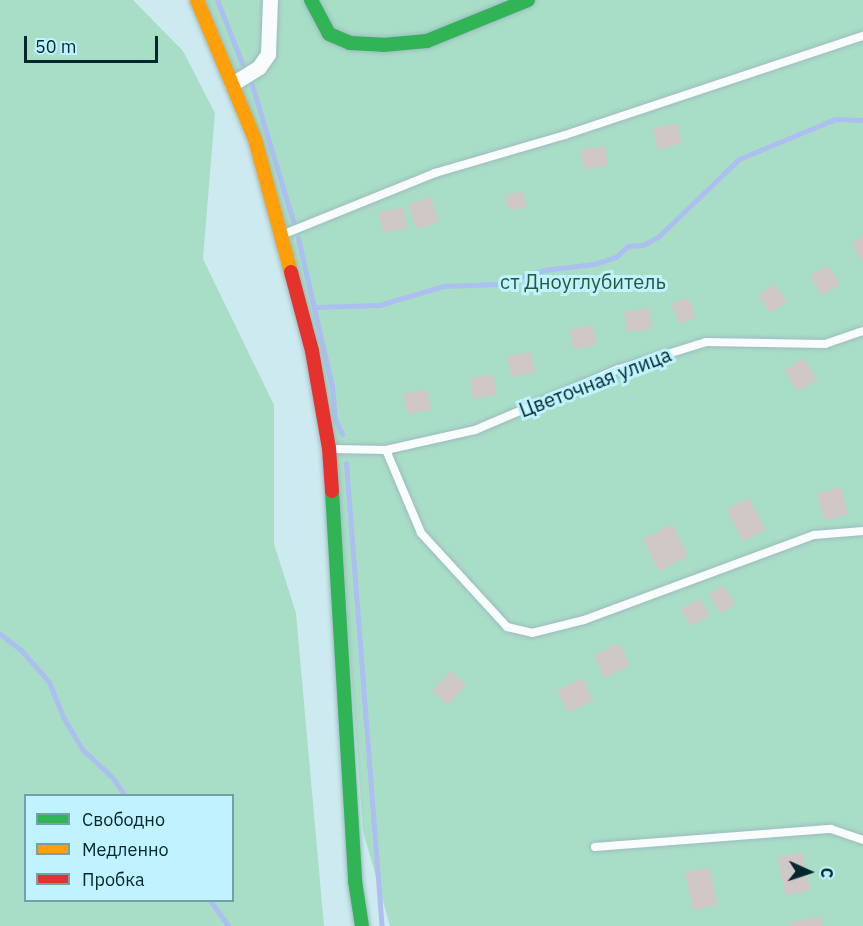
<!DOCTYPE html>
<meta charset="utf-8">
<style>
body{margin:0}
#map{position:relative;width:863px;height:926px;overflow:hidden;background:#ceeaf1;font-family:"IBM Plex Sans",sans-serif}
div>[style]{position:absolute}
.green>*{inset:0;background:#a9dec6}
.stream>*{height:5px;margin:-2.5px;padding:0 2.5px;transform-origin:2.5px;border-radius:2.5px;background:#acbff0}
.building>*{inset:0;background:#d0c8c7;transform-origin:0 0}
.roads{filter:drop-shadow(0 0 2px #9cbbc2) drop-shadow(0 0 2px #9cbbc2)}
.lane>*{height:8px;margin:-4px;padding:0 4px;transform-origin:4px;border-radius:4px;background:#f8fcfd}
.street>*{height:15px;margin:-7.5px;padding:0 7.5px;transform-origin:7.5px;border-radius:7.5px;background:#f8fcfd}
.fast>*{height:14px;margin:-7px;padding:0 7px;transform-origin:7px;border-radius:7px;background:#30b455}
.slow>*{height:14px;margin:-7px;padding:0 7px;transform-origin:7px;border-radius:7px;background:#ff9f0a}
.jam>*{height:14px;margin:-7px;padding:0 7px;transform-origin:7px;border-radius:7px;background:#e5322d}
span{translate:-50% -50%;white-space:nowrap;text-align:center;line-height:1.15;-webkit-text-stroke:6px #c0f3ff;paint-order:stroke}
.park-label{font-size:20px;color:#255a3a}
.street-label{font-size:20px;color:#00262e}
.legend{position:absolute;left:24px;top:794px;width:210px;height:108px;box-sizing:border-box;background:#c0f3ff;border:2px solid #73a1ab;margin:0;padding:8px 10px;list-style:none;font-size:18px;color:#00262e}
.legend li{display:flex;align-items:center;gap:12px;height:30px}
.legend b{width:30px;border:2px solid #73a1ab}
.north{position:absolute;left:779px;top:842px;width:60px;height:60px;-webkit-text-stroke:4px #c0f3ff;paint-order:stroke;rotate:93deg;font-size:16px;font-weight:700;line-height:24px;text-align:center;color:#00262e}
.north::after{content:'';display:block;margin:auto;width:21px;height:27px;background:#00262e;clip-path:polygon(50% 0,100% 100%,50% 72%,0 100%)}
.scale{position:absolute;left:24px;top:36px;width:134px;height:27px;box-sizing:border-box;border:3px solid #00262e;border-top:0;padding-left:8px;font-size:18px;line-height:21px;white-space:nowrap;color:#00262e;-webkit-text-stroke:4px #c0f3ff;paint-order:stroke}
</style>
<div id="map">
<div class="green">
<i style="clip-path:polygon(evenodd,0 0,133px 0,183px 51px,215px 113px,203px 259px,274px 405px,274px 544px,296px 613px,324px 926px,0 926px,0 0,26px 796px,232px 796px,232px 900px,26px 900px,26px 796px)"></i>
<i style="clip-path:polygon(200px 0,863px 0,863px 926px,390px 926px,363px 831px,335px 449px,265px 153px)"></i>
</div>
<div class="stream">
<i style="left:217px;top:0;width:68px;rotate:68.4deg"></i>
<i style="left:252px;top:85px;width:142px;rotate:73.2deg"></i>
<i style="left:298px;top:238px;width:152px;rotate:77.1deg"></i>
<i style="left:332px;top:386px;width:33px;rotate:85deg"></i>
<i style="left:335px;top:419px;width:17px;rotate:65deg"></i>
<i style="left:315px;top:307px;width:64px;rotate:-1.8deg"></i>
<i style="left:379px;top:305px;width:68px;rotate:-16.3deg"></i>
<i style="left:444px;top:286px;width:55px;rotate:-2.1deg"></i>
<i style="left:499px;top:284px;width:47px;rotate:-17.3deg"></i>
<i style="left:544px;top:270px;width:50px;rotate:-6.8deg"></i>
<i style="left:594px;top:264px;width:23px;rotate:-18deg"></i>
<i style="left:616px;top:257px;width:16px;rotate:-43deg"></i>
<i style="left:628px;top:246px;width:15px;rotate:-4deg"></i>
<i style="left:643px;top:245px;width:18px;rotate:-29deg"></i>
<i style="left:659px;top:236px;width:111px;rotate:-43.9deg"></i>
<i style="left:739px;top:159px;width:104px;rotate:-22.6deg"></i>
<i style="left:835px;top:119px;width:28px;rotate:2deg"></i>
<i style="left:346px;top:463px;width:464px;rotate:85.6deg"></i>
<i style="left:0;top:634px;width:26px;rotate:37deg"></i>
<i style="left:21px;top:650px;width:43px;rotate:48.8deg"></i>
<i style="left:49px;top:682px;width:38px;rotate:68deg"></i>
<i style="left:63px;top:717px;width:37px;rotate:59deg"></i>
<i style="left:82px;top:749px;width:42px;rotate:43.1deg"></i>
<i style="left:113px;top:778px;width:22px;rotate:56deg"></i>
<i style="left:210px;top:900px;width:32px;rotate:55deg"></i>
</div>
<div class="building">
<i style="left:677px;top:123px;width:21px;height:25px;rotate:76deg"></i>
<i style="left:605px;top:146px;width:20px;height:25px;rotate:81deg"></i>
<i style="left:523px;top:191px;width:16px;height:18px;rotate:76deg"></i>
<i style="left:431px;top:197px;width:26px;height:24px;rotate:72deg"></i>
<i style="left:404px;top:208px;width:21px;height:25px;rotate:82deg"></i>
<i style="clip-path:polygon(863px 236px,863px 262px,852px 244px)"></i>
<i style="left:828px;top:265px;width:23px;height:21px;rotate:59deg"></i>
<i style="left:775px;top:284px;width:22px;height:20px;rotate:58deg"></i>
<i style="left:688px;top:297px;width:22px;height:18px;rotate:68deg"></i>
<i style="left:649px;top:308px;width:21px;height:25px;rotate:82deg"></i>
<i style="left:593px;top:325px;width:20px;height:24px;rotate:79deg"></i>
<i style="left:531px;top:352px;width:21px;height:24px;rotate:79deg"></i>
<i style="left:804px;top:358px;width:25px;height:23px;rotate:58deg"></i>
<i style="left:493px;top:374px;width:21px;height:24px;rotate:79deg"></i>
<i style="left:427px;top:389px;width:21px;height:24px;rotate:79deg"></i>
<i style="left:841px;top:487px;width:28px;height:25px;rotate:75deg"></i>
<i style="left:749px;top:498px;width:36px;height:25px;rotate:63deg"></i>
<i style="left:672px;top:524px;width:36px;height:33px;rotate:63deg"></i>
<i style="left:723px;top:585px;width:23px;height:17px;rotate:59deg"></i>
<i style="left:700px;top:598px;width:20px;height:22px;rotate:60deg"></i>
<i style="left:619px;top:643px;width:25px;height:28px;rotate:64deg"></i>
<i style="left:451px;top:671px;width:21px;height:27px;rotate:43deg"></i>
<i style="left:582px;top:678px;width:25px;height:28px;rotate:63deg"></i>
<i style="left:802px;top:852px;width:39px;height:25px;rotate:78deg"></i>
<i style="left:709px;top:867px;width:39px;height:25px;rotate:77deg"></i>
<i style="clip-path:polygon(821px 916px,822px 926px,791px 926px,790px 922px)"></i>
</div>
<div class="roads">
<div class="lane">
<i style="left:284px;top:234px;width:163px;rotate:-22deg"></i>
<i style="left:435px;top:173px;width:135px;rotate:-16.3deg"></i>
<i style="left:565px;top:135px;width:314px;rotate:-18.4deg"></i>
<i style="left:331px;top:449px;width:55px;rotate:1deg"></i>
<i style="left:386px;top:450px;width:91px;rotate:-12.7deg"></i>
<i style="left:475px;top:430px;width:156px;rotate:-23deg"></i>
<i style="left:619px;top:369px;width:91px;rotate:-17.2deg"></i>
<i style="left:706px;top:342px;width:119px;rotate:1deg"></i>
<i style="left:825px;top:344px;width:40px;rotate:-18.9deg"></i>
<i style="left:386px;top:450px;width:90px;rotate:67.1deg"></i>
<i style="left:421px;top:533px;width:127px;rotate:47.5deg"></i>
<i style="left:507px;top:627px;width:26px;rotate:13deg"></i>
<i style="left:532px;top:633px;width:54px;rotate:-14deg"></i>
<i style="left:584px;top:620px;width:245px;rotate:-20.3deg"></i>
<i style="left:814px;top:535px;width:49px;rotate:-4.7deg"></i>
<i style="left:595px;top:847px;width:237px;rotate:-4.4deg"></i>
<i style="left:831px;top:829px;width:34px;rotate:19deg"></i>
</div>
<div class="street">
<i style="left:232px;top:84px;width:32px;rotate:-32deg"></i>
<i style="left:259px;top:67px;width:16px;rotate:-55deg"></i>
<i style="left:268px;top:54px;width:54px;rotate:-87.9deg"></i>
</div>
<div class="fast">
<i style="left:311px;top:0;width:38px;rotate:62deg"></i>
<i style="left:329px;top:34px;width:23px;rotate:23deg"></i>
<i style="left:350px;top:43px;width:33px;rotate:3deg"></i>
<i style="left:383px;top:45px;width:44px;rotate:-5.2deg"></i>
<i style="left:427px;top:41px;width:109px;rotate:-22.1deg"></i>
<i style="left:332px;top:491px;width:391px;rotate:86.6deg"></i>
<i style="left:355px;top:881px;width:46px;rotate:81.2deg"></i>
</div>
<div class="slow">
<i style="left:197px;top:0;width:151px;rotate:67.4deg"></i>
<i style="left:255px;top:139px;width:138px;rotate:74.9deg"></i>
</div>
<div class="jam">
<i style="left:291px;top:272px;width:82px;rotate:75.1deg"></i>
<i style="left:312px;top:351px;width:98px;rotate:80.1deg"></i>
<i style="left:329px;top:448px;width:43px;rotate:86deg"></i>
</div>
</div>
<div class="park-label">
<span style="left:583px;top:281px">ст Дноуглубитель</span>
</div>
<div class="street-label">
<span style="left:595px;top:382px;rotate:-21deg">Цветочная улица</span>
</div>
<ul class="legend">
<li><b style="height:8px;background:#30b455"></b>Свободно</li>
<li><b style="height:8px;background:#ff9f0a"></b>Медленно</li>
<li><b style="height:8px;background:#e5322d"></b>Пробка</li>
</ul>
<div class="north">С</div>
<div class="scale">50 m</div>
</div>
